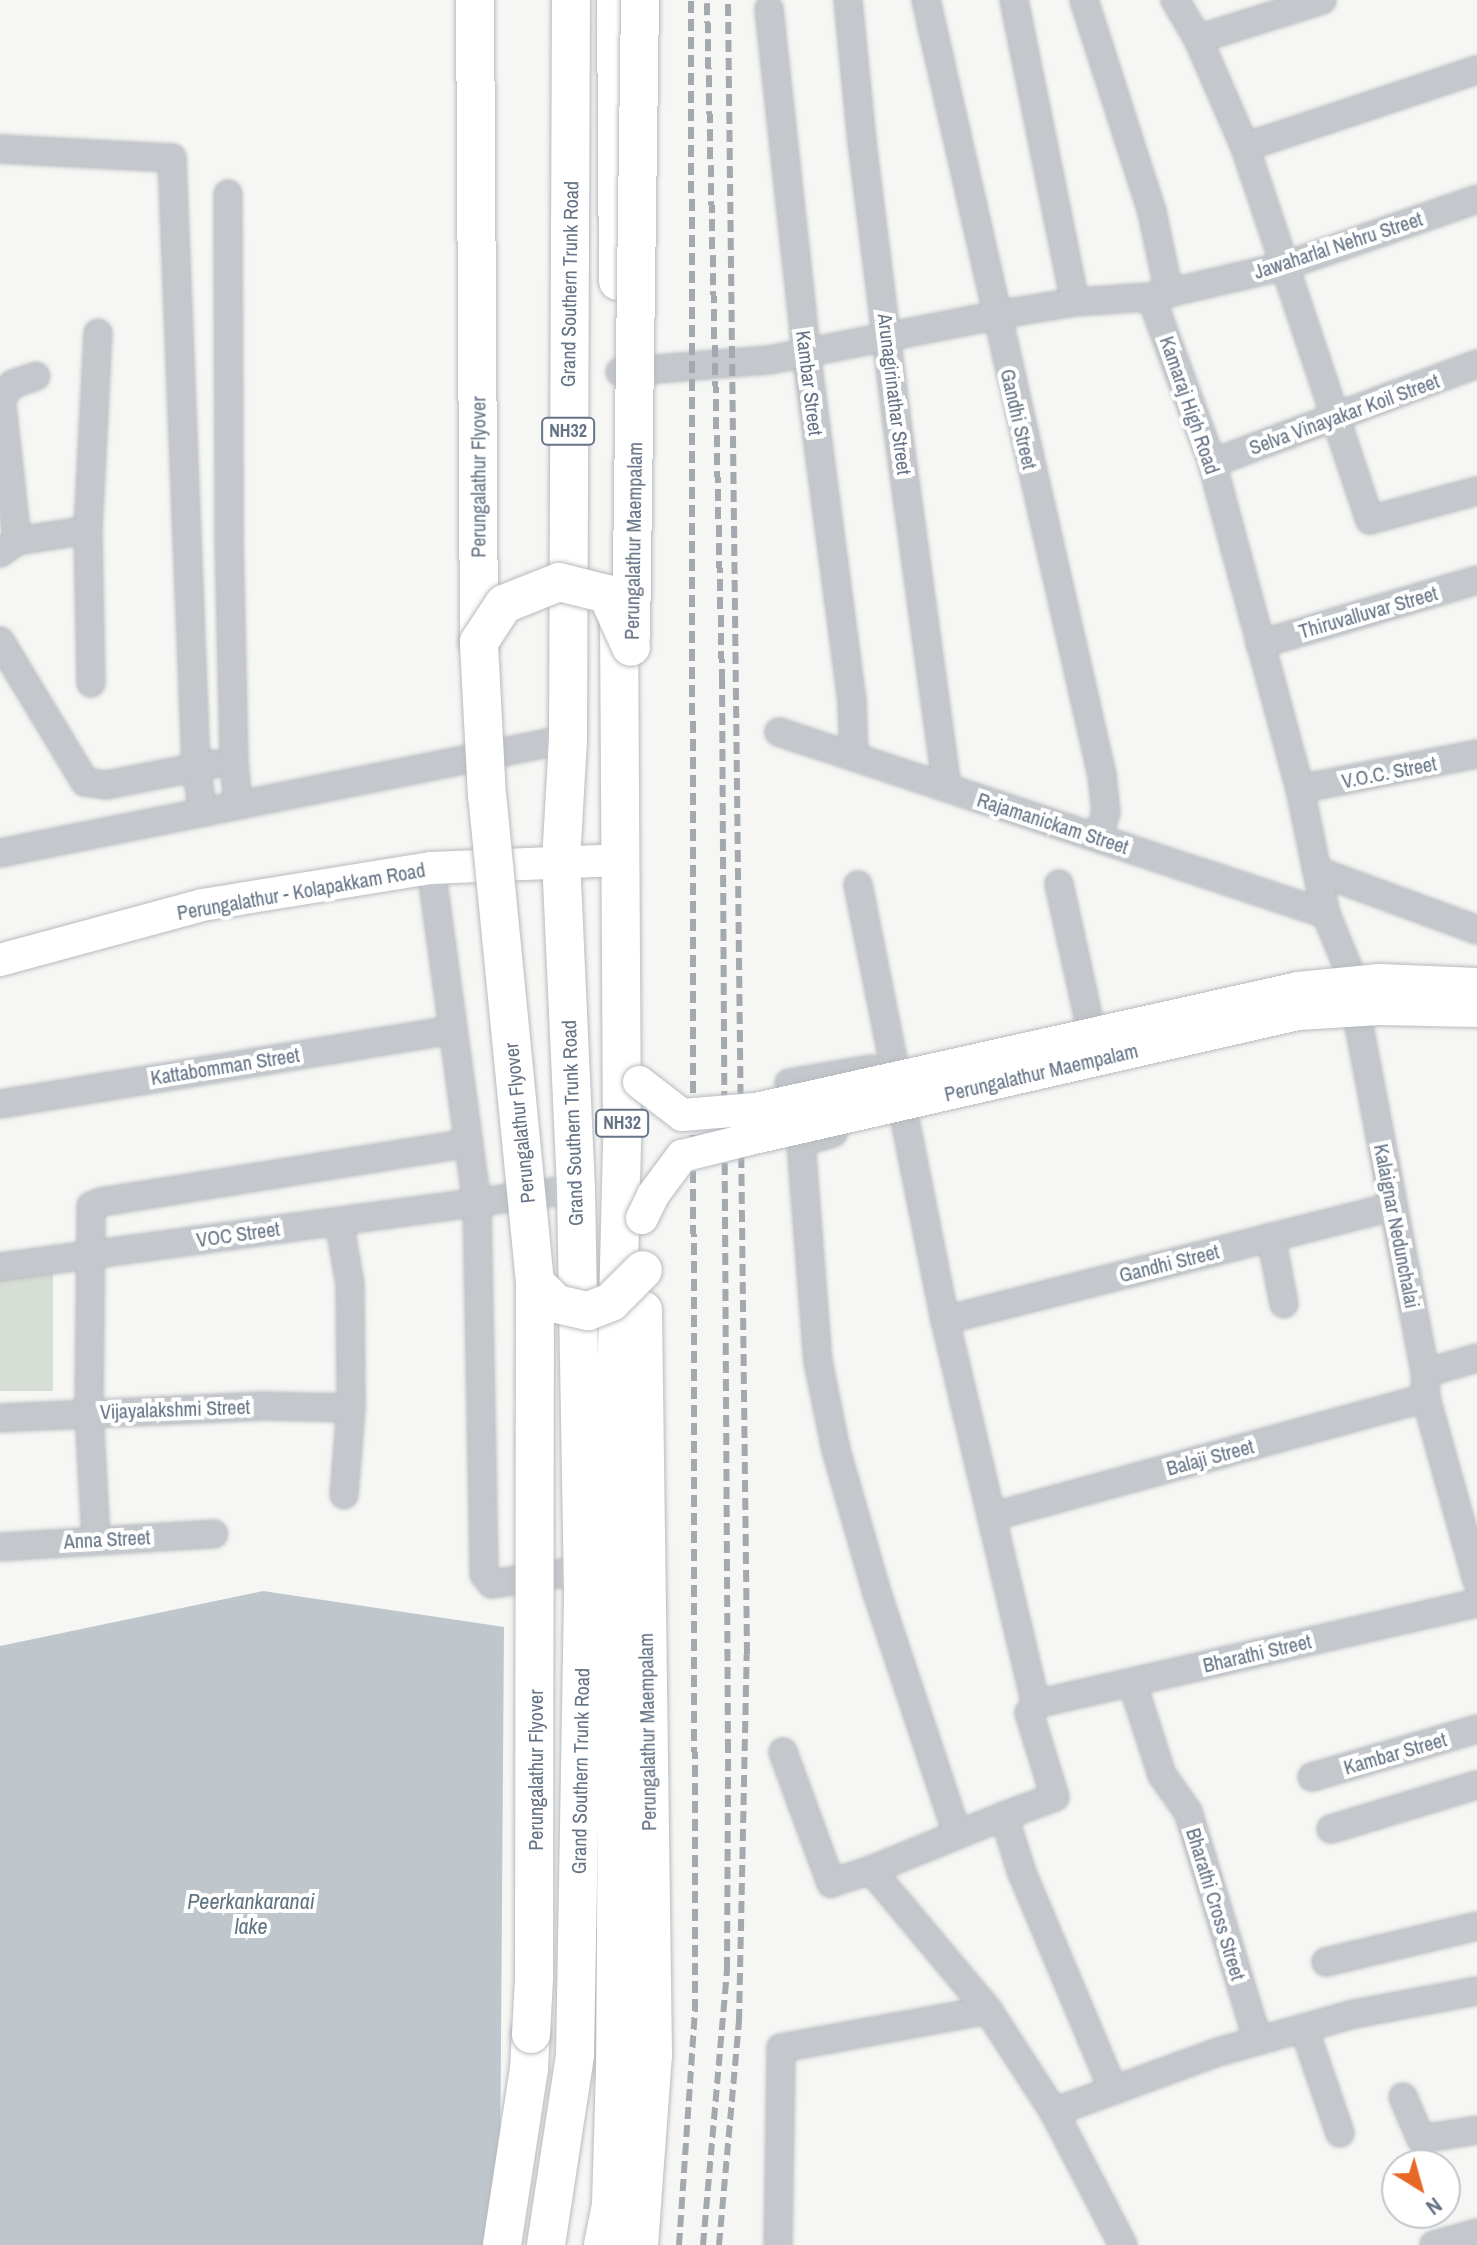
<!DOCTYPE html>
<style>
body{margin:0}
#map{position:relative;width:1477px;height:2245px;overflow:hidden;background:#f6f7f4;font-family:"Archivo Narrow",sans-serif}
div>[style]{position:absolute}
.green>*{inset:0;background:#d7ded5;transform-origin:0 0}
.water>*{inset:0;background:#bfc7cd}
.roads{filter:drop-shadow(0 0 2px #b7babf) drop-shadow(0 0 2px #b7babf)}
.minor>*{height:26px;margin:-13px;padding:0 13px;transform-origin:13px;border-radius:13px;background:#c4c7cb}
.major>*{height:32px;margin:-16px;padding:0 16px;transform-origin:16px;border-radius:16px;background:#fff}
.highway>*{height:38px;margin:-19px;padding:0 19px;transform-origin:19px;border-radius:19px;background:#fff}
.rail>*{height:6px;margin-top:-3px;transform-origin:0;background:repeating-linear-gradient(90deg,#a4a9b0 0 12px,transparent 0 18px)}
.bridges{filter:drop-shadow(0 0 2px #b7babf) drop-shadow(0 0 2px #b7babf)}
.major-bridge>*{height:32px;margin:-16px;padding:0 16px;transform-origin:16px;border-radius:16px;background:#fff}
.highway-bridge>*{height:38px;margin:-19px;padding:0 19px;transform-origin:19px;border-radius:19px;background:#fff}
span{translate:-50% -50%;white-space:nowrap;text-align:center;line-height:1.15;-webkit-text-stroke:8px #fff;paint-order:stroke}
.shield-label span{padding:2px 6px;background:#fff;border:2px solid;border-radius:6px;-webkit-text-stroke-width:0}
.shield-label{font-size:18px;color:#657385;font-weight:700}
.street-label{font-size:20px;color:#657385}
.water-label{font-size:22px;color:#617481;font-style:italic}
.north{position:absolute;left:1381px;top:2149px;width:80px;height:80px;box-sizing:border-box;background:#fff;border:2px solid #c1c7ce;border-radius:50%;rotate:143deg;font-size:22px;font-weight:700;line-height:32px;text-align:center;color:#657385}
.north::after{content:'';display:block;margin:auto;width:28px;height:36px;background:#e66a25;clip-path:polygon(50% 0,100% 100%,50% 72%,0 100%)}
</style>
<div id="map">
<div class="green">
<i style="left:53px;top:1271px;width:120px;height:53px;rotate:90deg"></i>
</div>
<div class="water">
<i style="clip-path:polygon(263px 1591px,504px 1627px,500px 2181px,483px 2245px,0 2245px,0 1646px)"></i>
</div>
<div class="roads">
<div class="minor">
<i style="left:848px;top:0;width:143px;rotate:84.4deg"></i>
<i style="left:862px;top:142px;width:276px;rotate:82.9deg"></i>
<i style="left:896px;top:416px;width:375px;rotate:82.2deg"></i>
<i style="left:926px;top:0;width:795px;rotate:77.21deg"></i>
<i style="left:1102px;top:775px;width:37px;rotate:84deg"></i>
<i style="left:1106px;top:812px;width:27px;rotate:107deg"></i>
<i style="left:1014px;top:0;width:308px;rotate:78.6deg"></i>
<i style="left:1084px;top:0;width:223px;rotate:72.2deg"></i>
<i style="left:1152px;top:212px;width:83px;rotate:78.1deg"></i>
<i style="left:1175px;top:0;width:45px;rotate:59.5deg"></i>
<i style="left:1198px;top:39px;width:118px;rotate:66.5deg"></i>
<i style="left:1245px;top:147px;width:393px;rotate:71.5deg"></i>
<i style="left:1370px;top:520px;width:111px;rotate:-15.2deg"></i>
<i style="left:769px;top:9px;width:345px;rotate:83.8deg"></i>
<i style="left:806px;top:352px;width:353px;rotate:82.5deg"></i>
<i style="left:852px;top:702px;width:55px;rotate:87.9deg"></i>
<i style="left:1198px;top:39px;width:130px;rotate:-17.5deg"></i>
<i style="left:1245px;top:147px;width:244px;rotate:-18.4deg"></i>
<i style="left:0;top:149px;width:172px;rotate:3deg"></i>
<i style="left:172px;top:158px;width:609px;rotate:87.74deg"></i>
<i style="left:196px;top:767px;width:46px;rotate:81.2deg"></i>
<i style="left:228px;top:194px;width:345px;rotate:89.8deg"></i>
<i style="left:229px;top:539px;width:223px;rotate:88.7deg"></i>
<i style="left:234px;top:762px;width:43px;rotate:84.7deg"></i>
<i style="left:1151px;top:297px;width:137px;rotate:-13.1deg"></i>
<i style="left:1284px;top:266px;width:204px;rotate:-19.1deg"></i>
<i style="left:620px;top:372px;width:149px;rotate:-4.6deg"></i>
<i style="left:769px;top:360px;width:250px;rotate:-11.1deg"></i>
<i style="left:1014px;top:312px;width:62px;rotate:-9.3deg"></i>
<i style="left:1075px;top:302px;width:76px;rotate:-3.8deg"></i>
<i style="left:1151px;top:297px;width:177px;rotate:69.8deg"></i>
<i style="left:1212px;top:463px;width:338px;rotate:74.9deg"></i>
<i style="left:1300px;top:789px;width:128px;rotate:78.3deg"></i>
<i style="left:1326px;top:914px;width:58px;rotate:67.8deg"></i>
<i style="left:1348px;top:968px;width:412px;rotate:79.2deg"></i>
<i style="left:1425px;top:1373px;width:25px;rotate:88deg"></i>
<i style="left:1426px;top:1398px;width:190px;rotate:74.4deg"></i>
<i style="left:1212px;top:463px;width:283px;rotate:-20.5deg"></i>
<i style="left:88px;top:530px;width:197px;rotate:-87.1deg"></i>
<i style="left:17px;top:541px;width:145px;rotate:-96.3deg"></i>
<i style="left:1px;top:397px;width:18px;rotate:-47deg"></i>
<i style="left:13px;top:384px;width:24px;rotate:-19deg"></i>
<i style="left:0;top:553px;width:21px;rotate:-35deg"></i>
<i style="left:17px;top:541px;width:72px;rotate:-8.8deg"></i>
<i style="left:88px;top:530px;width:153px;rotate:88.9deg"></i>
<i style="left:0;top:641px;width:165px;rotate:58.9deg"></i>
<i style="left:85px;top:782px;width:21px;rotate:8deg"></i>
<i style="left:106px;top:785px;width:110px;rotate:-11deg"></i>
<i style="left:1260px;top:644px;width:226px;rotate:-16.4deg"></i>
<i style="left:779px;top:732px;width:576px;rotate:18.4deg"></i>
<i style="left:1300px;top:789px;width:180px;rotate:-11.2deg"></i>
<i style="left:0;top:853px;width:579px;rotate:-11.35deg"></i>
<i style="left:431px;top:868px;width:338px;rotate:82.2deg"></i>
<i style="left:477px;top:1203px;width:371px;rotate:88.9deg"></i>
<i style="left:484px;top:1574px;width:13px;rotate:51deg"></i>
<i style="left:492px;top:1584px;width:92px;rotate:-8.7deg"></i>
<i style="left:1317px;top:871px;width:171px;rotate:20.2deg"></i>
<i style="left:1059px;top:884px;width:139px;rotate:77.6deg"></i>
<i style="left:858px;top:885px;width:444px;rotate:78.7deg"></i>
<i style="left:945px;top:1320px;width:395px;rotate:76.7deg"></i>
<i style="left:789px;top:1083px;width:83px;rotate:-9.7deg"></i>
<i style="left:0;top:1104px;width:457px;rotate:-9.3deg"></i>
<i style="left:833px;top:1133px;width:33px;rotate:164deg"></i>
<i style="left:801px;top:1142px;width:220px;rotate:85.6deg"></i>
<i style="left:818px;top:1361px;width:91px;rotate:78.6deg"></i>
<i style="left:836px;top:1450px;width:149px;rotate:74deg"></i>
<i style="left:877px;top:1593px;width:253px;rotate:71.6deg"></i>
<i style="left:339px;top:1221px;width:65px;rotate:80.2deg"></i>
<i style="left:350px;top:1285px;width:123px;rotate:89.5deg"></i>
<i style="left:351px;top:1408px;width:87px;rotate:94.6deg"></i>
<i style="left:1271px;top:1237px;width:68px;rotate:79deg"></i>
<i style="left:0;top:1267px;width:581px;rotate:-7.71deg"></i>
<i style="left:945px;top:1320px;width:462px;rotate:-14.2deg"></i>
<i style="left:1425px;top:1373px;width:54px;rotate:-16.1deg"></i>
<i style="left:0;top:1418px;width:264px;rotate:-2.6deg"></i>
<i style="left:264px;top:1406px;width:87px;rotate:1.3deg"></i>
<i style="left:994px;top:1516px;width:448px;rotate:-15.3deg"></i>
<i style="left:96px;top:1539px;width:127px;rotate:-93.2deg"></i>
<i style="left:89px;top:1412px;width:206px;rotate:-89.4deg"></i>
<i style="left:91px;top:1206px;width:11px;rotate:-22deg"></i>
<i style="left:101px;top:1202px;width:372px;rotate:-9.1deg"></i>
<i style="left:0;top:1547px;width:214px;rotate:-3.5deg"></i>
<i style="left:1132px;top:1682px;width:98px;rotate:72.1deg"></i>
<i style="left:1162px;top:1775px;width:45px;rotate:54.9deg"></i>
<i style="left:1188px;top:1812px;width:239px;rotate:73deg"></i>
<i style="left:1036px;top:1704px;width:452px;rotate:-12.9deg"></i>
<i style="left:783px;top:1752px;width:140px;rotate:69.9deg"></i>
<i style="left:831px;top:1883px;width:42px;rotate:-18deg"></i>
<i style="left:871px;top:1870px;width:144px;rotate:-22.1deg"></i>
<i style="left:1004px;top:1816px;width:60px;rotate:72.5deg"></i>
<i style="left:1022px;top:1873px;width:235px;rotate:67.2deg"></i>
<i style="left:1312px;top:1777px;width:172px;rotate:-16.2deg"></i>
<i style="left:1004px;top:1816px;width:54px;rotate:-20.4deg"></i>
<i style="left:1055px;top:1797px;width:88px;rotate:-107.2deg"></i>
<i style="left:1029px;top:1713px;width:11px;rotate:-52deg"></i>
<i style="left:1331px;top:1829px;width:152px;rotate:-16.8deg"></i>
<i style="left:871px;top:1870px;width:182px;rotate:50.1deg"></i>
<i style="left:988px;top:2010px;width:121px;rotate:57.1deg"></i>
<i style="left:1054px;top:2112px;width:150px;rotate:62.6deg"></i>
<i style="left:1326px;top:1962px;width:155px;rotate:-13.4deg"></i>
<i style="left:1304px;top:2028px;width:111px;rotate:71.1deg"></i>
<i style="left:1403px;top:2097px;width:46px;rotate:66.8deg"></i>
<i style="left:1421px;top:2139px;width:57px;rotate:-9.1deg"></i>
<i style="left:1054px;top:2112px;width:175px;rotate:-20.1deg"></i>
<i style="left:1218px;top:2052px;width:141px;rotate:-15.6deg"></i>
<i style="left:1354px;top:2014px;width:125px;rotate:-10.6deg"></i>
<i style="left:778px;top:2245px;width:197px;rotate:-89.1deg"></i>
<i style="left:781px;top:2048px;width:210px;rotate:-10.4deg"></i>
<i style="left:1434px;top:2245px;width:45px;rotate:-15.6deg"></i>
</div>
<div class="major">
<i style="left:0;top:960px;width:209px;rotate:-15.2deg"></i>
<i style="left:202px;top:905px;width:37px;rotate:-9deg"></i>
<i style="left:239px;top:899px;width:194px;rotate:-9.2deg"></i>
<i style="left:431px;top:868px;width:188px;rotate:-2.4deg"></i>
</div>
<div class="highway">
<i style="left:475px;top:0;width:642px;rotate:89.64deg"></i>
<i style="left:616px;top:0;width:281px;rotate:89.6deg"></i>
<i style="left:502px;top:2245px;width:178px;rotate:-81.3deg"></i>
<i style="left:529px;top:2069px;width:35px;rotate:-87deg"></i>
<i style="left:546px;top:2245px;width:192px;rotate:-81.3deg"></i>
<i style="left:575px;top:2055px;width:465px;rotate:-89deg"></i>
<i style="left:583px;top:1590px;width:401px;rotate:-91deg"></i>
<i style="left:576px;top:1189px;width:328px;rotate:-92.6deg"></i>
<i style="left:561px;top:861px;width:122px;rotate:-86.7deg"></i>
<i style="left:568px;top:739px;width:739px;rotate:-89.77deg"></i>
<i style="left:603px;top:2245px;width:41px;rotate:-78.7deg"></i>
<i style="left:611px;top:2205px;width:131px;rotate:-88.3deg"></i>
<i style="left:615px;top:2074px;width:458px;rotate:-89.6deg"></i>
<i style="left:618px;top:1616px;width:145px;rotate:-91.6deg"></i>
<i style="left:614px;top:1471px;width:336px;rotate:-88.6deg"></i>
<i style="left:622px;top:1135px;width:524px;rotate:-90.33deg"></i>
<i style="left:639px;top:2245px;width:191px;rotate:-85.8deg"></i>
<i style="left:653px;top:2055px;width:745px;rotate:-90.77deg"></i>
</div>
</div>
<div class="rail">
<i style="left:679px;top:2245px;width:235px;rotate:-86.1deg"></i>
<i style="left:695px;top:2011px;width:2011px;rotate:-90.11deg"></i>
<i style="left:703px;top:2245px;width:277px;rotate:-85deg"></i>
<i style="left:727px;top:1969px;width:218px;rotate:-89.7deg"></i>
<i style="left:728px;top:1751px;width:1070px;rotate:-90.32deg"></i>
<i style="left:722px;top:681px;width:681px;rotate:-91.26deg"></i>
<i style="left:719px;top:2245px;width:225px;rotate:-84.9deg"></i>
<i style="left:739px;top:2021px;width:367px;rotate:-88.8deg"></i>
<i style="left:747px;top:1654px;width:1654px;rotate:-90.66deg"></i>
</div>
<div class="bridges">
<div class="major-bridge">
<i style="left:639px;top:1082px;width:54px;rotate:37.5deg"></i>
<i style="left:682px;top:1115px;width:74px;rotate:-4.6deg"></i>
<i style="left:756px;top:1109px;width:555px;rotate:-12.58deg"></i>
<i style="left:1298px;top:988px;width:82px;rotate:-5.6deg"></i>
<i style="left:1380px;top:980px;width:97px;rotate:2.4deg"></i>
<i style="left:642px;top:1218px;width:25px;rotate:-64deg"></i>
<i style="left:653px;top:1195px;width:49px;rotate:-53.4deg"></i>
<i style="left:682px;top:1156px;width:70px;rotate:-14deg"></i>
<i style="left:750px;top:1139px;width:562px;rotate:-12.85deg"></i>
<i style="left:1298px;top:1014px;width:81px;rotate:-3.5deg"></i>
<i style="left:1379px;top:1009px;width:98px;rotate:1.2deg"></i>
</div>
<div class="highway-bridge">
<i style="left:631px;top:637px;width:637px;rotate:-89.19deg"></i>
<i style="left:535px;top:1283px;width:30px;rotate:44deg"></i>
<i style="left:557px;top:1304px;width:32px;rotate:13deg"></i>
<i style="left:588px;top:1311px;width:25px;rotate:-21deg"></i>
<i style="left:611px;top:1302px;width:45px;rotate:-45deg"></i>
<i style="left:531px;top:2034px;width:56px;rotate:-86.9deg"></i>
<i style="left:534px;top:1978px;width:695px;rotate:-89.92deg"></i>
<i style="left:535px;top:1283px;width:488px;rotate:-95.6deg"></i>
<i style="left:487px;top:797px;width:155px;rotate:-93deg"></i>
<i style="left:479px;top:642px;width:45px;rotate:-56.7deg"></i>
<i style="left:504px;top:604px;width:59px;rotate:-21.8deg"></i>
<i style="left:559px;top:582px;width:49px;rotate:14deg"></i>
<i style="left:607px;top:594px;width:58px;rotate:65.6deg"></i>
</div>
</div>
<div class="shield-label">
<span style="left:568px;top:431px">NH32</span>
<span style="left:622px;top:1123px">NH32</span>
</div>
<div class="street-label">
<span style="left:1338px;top:245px;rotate:-18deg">Jawaharlal Nehru Street</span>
<span style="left:569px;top:284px;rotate:-89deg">Grand Southern Trunk Road</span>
<span style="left:810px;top:383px;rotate:83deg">Kambar Street</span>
<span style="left:895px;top:394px;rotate:83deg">Arunagirinathar Street</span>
<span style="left:1190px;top:405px;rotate:71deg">Kamaraj High Road</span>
<span style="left:1344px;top:414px;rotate:-20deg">Selva Vinayakar Koil Street</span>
<span style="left:1019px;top:419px;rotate:77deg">Gandhi Street</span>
<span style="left:478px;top:477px;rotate:-90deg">Perungalathur Flyover</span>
<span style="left:633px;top:541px;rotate:-89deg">Perungalathur Maempalam</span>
<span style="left:1368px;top:612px;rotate:-16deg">Thiruvalluvar Street</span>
<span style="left:1389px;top:772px;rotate:-11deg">V.O.C. Street</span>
<span style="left:1053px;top:823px;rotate:18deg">Rajamanickam Street</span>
<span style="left:301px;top:891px;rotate:-10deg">Perungalathur - Kolapakkam Road</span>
<span style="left:225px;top:1066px;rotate:-9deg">Kattabomman Street</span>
<span style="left:1041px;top:1072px;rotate:-13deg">Perungalathur Maempalam</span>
<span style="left:519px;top:1123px;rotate:-96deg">Perungalathur Flyover</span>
<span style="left:572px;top:1123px;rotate:-92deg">Grand Southern Trunk Road</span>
<span style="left:1397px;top:1226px;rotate:79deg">Kalaignar Nedunchalai</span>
<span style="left:238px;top:1234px;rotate:-8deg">VOC Street</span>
<span style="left:1169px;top:1263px;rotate:-14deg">Gandhi Street</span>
<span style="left:175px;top:1409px;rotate:-2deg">Vijayalakshmi Street</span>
<span style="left:1210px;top:1457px;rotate:-15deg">Balaji Street</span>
<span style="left:107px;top:1539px;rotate:-3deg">Anna Street</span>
<span style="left:1257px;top:1653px;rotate:-13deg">Bharathi Street</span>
<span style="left:647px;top:1732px;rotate:-91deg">Perungalathur Maempalam</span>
<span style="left:1395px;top:1753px;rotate:-16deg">Kambar Street</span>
<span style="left:535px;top:1770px;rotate:-90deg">Perungalathur Flyover</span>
<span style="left:580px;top:1771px;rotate:-89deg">Grand Southern Trunk Road</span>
<span style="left:1216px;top:1904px;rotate:73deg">Bharathi Cross Street</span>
</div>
<div class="water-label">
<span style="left:251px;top:1914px">Peerkankaranai<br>lake</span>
</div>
<div class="north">N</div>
</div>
